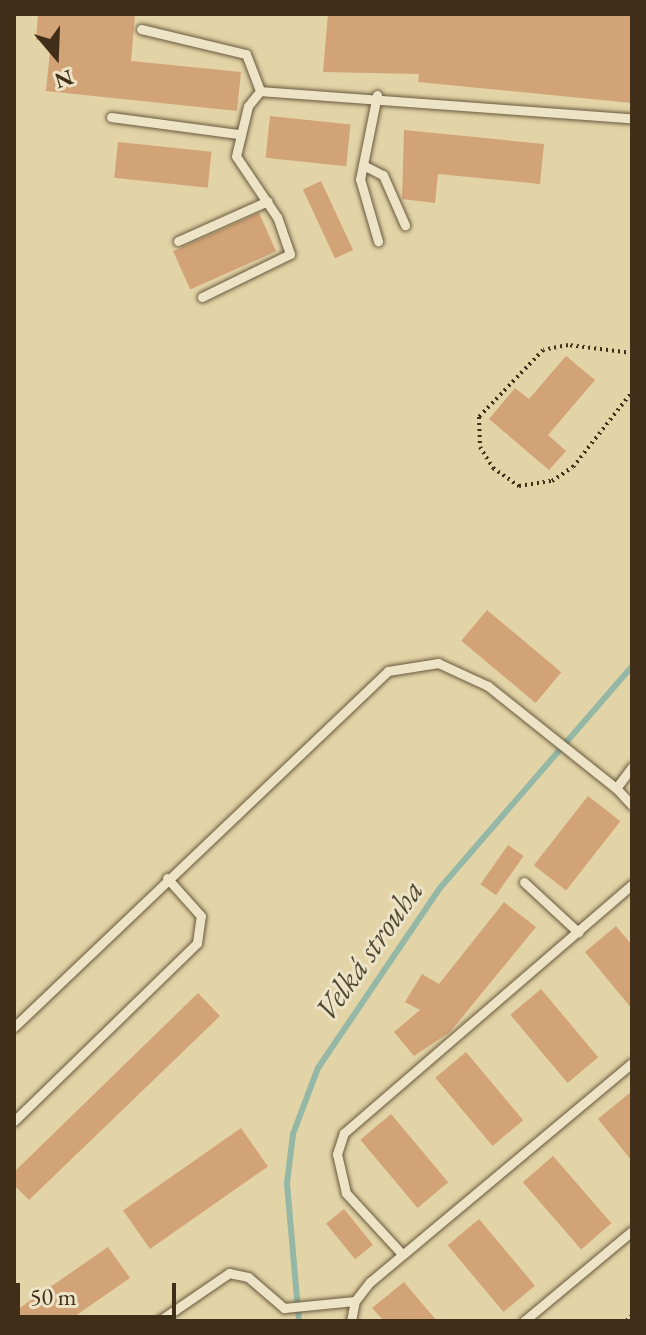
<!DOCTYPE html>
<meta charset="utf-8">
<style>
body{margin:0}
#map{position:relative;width:646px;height:1335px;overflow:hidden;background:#e3d4a7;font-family:"EB Garamond",serif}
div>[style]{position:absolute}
.stream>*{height:6px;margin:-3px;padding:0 3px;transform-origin:3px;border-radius:3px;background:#95b8a6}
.building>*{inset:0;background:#d2a376;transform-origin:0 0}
.path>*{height:4px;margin-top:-2px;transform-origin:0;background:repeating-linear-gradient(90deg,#402e19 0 2px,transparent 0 6px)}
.roads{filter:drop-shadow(0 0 2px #69583c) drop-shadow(0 0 2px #69583c)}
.lane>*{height:9px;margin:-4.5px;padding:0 4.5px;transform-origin:4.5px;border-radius:4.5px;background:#ede3c6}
span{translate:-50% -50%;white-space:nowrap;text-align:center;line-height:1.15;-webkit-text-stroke:6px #ede3c6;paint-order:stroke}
.water-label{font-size:32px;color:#514a35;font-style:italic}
.frame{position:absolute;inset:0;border:16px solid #402e19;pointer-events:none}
.north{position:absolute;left:16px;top:16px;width:80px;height:80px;-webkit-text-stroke:6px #ede3c6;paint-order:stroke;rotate:161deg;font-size:22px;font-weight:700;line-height:32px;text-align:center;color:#402e19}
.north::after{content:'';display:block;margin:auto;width:28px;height:36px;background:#402e19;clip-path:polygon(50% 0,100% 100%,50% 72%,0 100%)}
.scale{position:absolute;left:16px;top:1283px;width:160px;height:36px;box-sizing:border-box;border:4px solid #402e19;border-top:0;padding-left:10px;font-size:24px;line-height:28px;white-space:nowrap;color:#402e19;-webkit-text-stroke:6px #ede3c6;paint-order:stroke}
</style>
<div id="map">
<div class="stream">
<i style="left:299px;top:1321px;width:139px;rotate:-95deg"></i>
<i style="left:287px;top:1183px;width:49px;rotate:-83deg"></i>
<i style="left:293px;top:1134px;width:71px;rotate:-69.3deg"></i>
<i style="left:318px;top:1068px;width:217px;rotate:-55.9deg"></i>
<i style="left:440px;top:888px;width:294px;rotate:-49.1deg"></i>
</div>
<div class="building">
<i style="clip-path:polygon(38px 14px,135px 14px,131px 61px,241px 72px,237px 111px,46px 91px,51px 41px,36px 40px)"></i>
<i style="clip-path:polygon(328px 14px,632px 14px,632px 103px,418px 82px,419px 74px,323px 72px)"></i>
<i style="left:270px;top:116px;width:81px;height:42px;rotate:6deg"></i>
<i style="clip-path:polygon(404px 130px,544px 144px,540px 184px,438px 174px,435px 203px,402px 199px)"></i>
<i style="left:118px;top:142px;width:94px;height:36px;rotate:6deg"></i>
<i style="left:321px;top:181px;width:76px;height:20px;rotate:65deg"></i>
<i style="left:259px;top:213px;width:42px;height:94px;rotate:66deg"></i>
<i style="clip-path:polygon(566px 356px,595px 380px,548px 435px,566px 451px,549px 470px,489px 419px,515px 388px,529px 399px)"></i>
<i style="left:487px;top:610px;width:97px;height:40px;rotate:40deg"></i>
<i style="left:588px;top:796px;width:41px;height:88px;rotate:38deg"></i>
<i style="left:508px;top:845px;width:19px;height:48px;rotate:35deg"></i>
<i style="clip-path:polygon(504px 902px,536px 927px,450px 1032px,414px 1056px,394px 1032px,420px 1010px,405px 1002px,422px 974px,439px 984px)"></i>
<i style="clip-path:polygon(616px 926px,632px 945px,632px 1009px,585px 952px)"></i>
<i style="left:541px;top:989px;width:89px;height:40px;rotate:50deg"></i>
<i style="clip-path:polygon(198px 993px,220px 1016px,29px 1200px,14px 1185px,14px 1172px)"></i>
<i style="left:466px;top:1052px;width:89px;height:40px;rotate:50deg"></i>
<i style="clip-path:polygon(632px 1091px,632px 1161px,598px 1119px)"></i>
<i style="left:391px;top:1114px;width:89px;height:40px;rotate:50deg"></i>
<i style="left:241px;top:1128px;width:47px;height:144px;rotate:55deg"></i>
<i style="left:553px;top:1156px;width:89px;height:40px;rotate:49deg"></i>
<i style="left:344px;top:1209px;width:46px;height:23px;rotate:51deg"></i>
<i style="left:479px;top:1219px;width:87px;height:41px;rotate:50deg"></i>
<i style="clip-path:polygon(108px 1247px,130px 1278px,68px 1321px,14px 1321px,14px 1312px)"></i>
<i style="clip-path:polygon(404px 1282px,437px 1321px,384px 1321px,372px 1308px)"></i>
</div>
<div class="path">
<i style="left:632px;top:353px;width:64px;rotate:-172.9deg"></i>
<i style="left:568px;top:345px;width:25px;rotate:169deg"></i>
<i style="left:543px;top:350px;width:93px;rotate:133.7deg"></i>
<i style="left:479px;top:417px;width:30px;rotate:88deg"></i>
<i style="left:480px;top:447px;width:25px;rotate:58deg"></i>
<i style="left:493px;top:468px;width:32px;rotate:35deg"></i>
<i style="left:519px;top:486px;width:33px;rotate:-9deg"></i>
<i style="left:552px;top:481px;width:25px;rotate:-34deg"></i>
<i style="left:573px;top:467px;width:95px;rotate:-51.8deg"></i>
<i style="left:626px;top:1321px;width:8px;rotate:-40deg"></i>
</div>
<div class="roads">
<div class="lane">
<i style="left:141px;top:29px;width:108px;rotate:13.4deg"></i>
<i style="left:246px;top:54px;width:40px;rotate:69deg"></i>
<i style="left:377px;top:95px;width:86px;rotate:101.4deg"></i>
<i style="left:360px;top:179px;width:65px;rotate:73.8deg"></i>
<i style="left:111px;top:117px;width:128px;rotate:7.6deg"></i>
<i style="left:363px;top:165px;width:22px;rotate:27deg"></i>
<i style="left:383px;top:175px;width:55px;rotate:66.3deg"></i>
<i style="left:178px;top:241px;width:98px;rotate:-24deg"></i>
<i style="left:202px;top:297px;width:98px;rotate:-26deg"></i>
<i style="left:290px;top:254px;width:39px;rotate:-109deg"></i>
<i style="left:277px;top:217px;width:73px;rotate:-123.9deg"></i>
<i style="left:236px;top:156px;width:51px;rotate:-76.5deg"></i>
<i style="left:248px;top:106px;width:19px;rotate:-51deg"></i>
<i style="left:260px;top:91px;width:373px;rotate:4.2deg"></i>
<i style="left:632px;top:767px;width:26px;rotate:127deg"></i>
<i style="left:616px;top:788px;width:23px;rotate:47deg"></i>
<i style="left:524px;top:882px;width:74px;rotate:42.8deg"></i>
<i style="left:14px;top:1027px;width:516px;rotate:-43.59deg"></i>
<i style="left:388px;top:671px;width:51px;rotate:-9.1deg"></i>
<i style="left:438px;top:663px;width:55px;rotate:24.7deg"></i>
<i style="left:488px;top:686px;width:164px;rotate:38.6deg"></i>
<i style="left:14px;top:1121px;width:255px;rotate:-44.2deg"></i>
<i style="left:197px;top:943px;width:27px;rotate:-82deg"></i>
<i style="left:201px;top:916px;width:51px;rotate:-131.8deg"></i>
<i style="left:402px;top:1254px;width:83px;rotate:-132.6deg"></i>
<i style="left:346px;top:1193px;width:40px;rotate:-103deg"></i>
<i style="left:337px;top:1154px;width:22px;rotate:-72deg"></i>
<i style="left:344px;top:1133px;width:381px;rotate:-40.8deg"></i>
<i style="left:159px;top:1321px;width:85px;rotate:-34.4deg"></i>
<i style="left:229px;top:1273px;width:19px;rotate:12deg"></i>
<i style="left:248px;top:1277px;width:48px;rotate:40.7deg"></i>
<i style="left:284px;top:1308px;width:71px;rotate:-5.6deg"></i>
<i style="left:351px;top:1321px;width:20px;rotate:-79deg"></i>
<i style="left:355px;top:1301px;width:24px;rotate:-52deg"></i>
<i style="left:370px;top:1282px;width:341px;rotate:-39.9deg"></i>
<i style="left:524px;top:1321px;width:141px;rotate:-39.8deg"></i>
</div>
</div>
<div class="water-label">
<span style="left:369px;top:950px;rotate:-55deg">Velká strouha</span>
</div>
<div class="frame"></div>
<div class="north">N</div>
<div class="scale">50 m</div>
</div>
